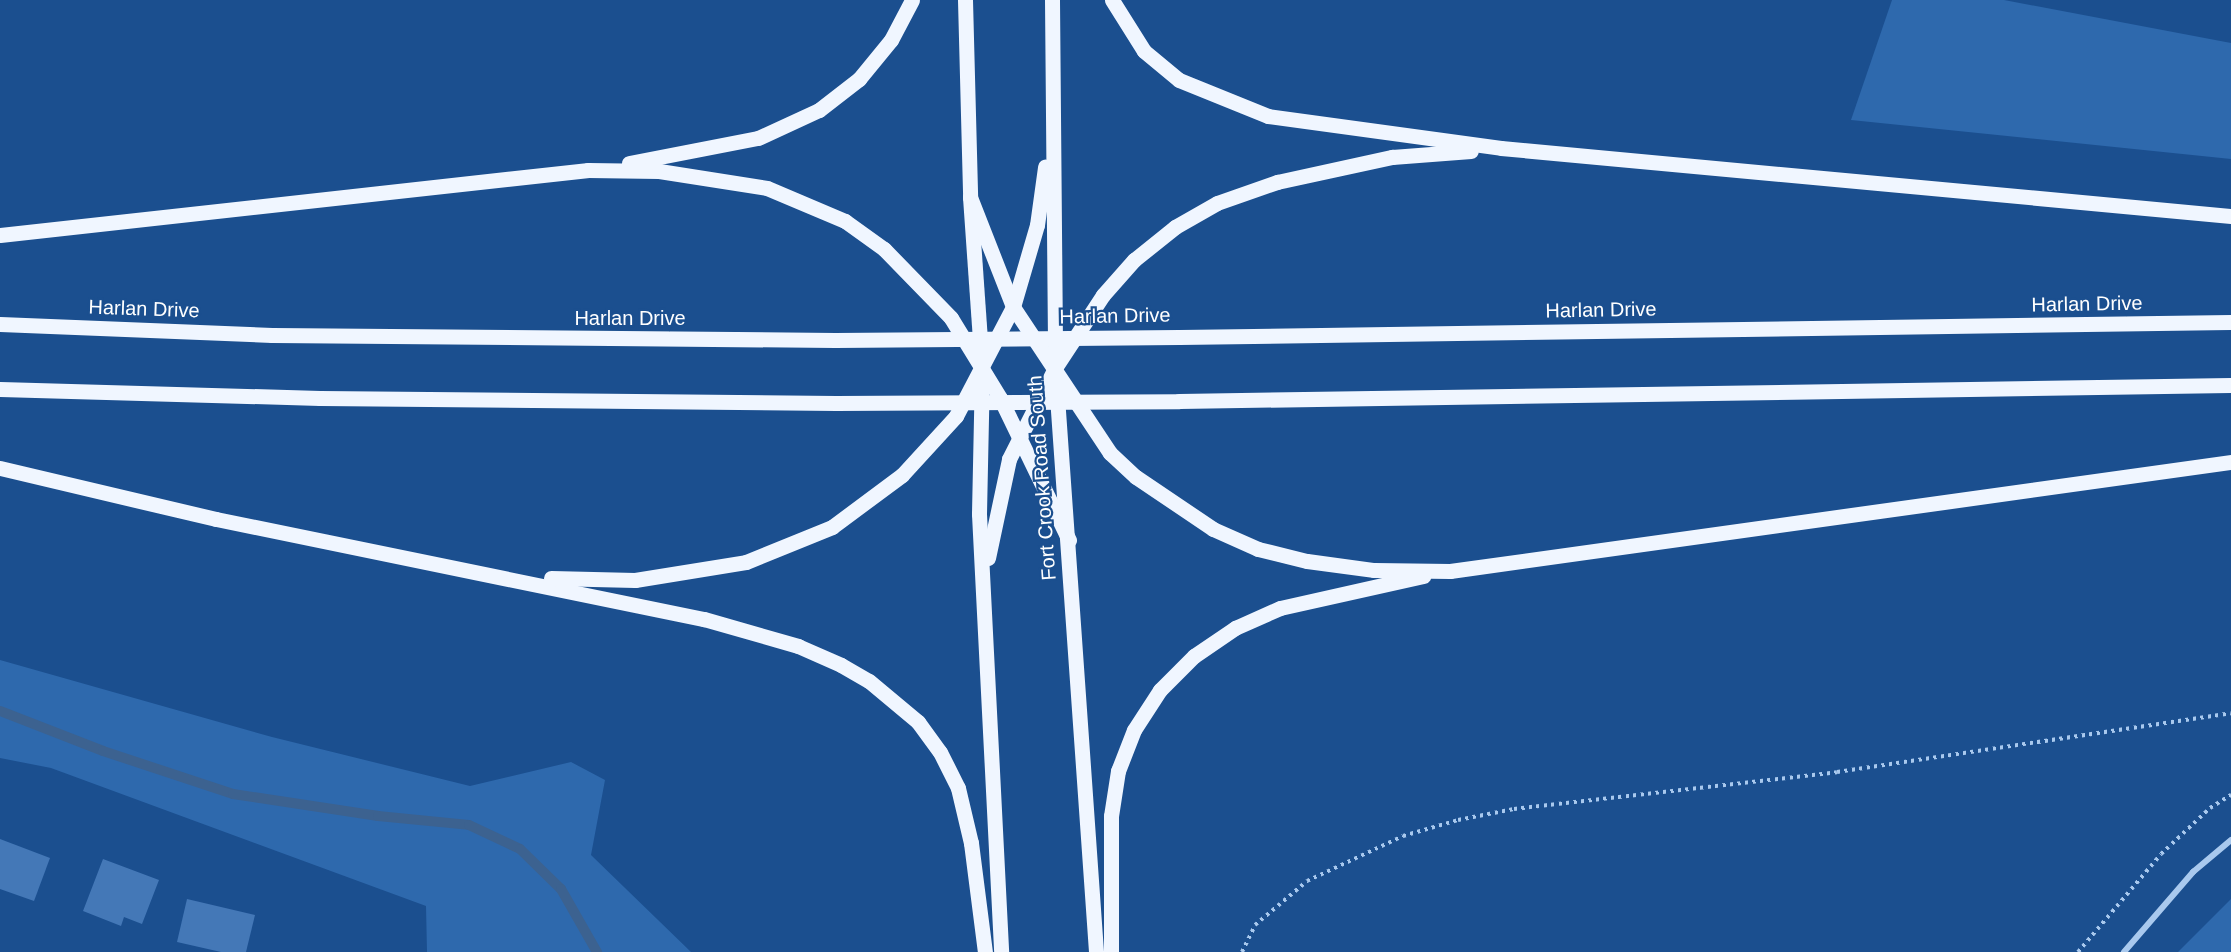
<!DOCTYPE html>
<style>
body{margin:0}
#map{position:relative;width:2231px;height:952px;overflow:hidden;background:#1b4f8f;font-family:Arial,sans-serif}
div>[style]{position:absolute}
.green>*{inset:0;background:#2e69ad}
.stream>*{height:10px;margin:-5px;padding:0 5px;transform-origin:5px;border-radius:5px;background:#3c6290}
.building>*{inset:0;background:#4478b7}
.path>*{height:4px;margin-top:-2px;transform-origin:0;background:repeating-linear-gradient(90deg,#a9c9ee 0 3px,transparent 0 7.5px)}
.street>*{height:6px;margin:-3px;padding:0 3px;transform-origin:3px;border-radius:3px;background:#a9c9ee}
.primary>*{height:15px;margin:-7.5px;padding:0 7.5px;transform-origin:7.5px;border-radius:7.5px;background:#f0f6ff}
.primary-bridge>*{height:15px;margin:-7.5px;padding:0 7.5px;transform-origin:7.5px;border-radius:7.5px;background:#f0f6ff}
span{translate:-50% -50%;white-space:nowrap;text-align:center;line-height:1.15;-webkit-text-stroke:4.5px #1b4f8f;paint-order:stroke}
.street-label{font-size:20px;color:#fff}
</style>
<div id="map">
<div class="green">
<i style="clip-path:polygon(1892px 0,2004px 0,2231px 43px,2231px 159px,1851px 120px)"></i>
<i style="clip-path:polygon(0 660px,272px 737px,470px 786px,571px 762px,605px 780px,591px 855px,691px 952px,427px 952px,426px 906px,51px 768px,0 758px)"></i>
<i style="clip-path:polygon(2231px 899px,2231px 952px,2178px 952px)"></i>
</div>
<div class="stream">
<i style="left:0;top:711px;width:110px;rotate:21.2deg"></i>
<i style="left:103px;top:751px;width:137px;rotate:18.3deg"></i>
<i style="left:233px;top:794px;width:147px;rotate:8.6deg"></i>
<i style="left:378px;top:816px;width:91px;rotate:5.6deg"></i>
<i style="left:469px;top:825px;width:56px;rotate:25.2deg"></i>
<i style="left:520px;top:849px;width:57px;rotate:44.3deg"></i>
<i style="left:561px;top:889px;width:73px;rotate:60.3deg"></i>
</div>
<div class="building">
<i style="clip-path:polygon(0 839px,50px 858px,34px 901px,0 889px)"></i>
<i style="clip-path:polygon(103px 859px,159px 880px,142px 924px,124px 917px,121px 926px,83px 911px)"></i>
<i style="clip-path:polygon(187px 899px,255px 915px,246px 952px,221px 952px,177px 942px)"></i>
</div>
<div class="path">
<i style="left:1242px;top:952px;width:30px;rotate:-64deg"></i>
<i style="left:1255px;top:925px;width:68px;rotate:-40.2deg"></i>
<i style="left:1307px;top:881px;width:106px;rotate:-25.1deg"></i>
<i style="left:1403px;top:836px;width:57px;rotate:-16.2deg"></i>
<i style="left:1458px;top:820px;width:57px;rotate:-11.1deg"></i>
<i style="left:1514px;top:809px;width:325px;rotate:-6.5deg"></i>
<i style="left:1837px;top:772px;width:398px;rotate:-8.5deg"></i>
<i style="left:2078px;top:952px;width:128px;rotate:-49.7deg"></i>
<i style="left:2161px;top:854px;width:67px;rotate:-43.2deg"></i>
<i style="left:2210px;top:808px;width:25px;rotate:-32deg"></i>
</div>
<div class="street">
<i style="left:2124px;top:952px;width:106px;rotate:-49.2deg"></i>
<i style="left:2193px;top:872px;width:50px;rotate:-40.1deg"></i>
</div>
<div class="primary">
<i style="left:965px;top:0;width:197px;rotate:88.5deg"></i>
<i style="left:970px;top:197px;width:173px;rotate:86deg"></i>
<i style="left:982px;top:370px;width:144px;rotate:91.2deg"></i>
<i style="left:979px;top:514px;width:439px;rotate:87.1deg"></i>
<i style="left:1052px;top:0;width:368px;rotate:89.5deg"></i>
<i style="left:1055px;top:368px;width:585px;rotate:85.98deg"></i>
<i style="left:1112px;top:0;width:60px;rotate:57.9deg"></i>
<i style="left:1144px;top:51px;width:45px;rotate:39.6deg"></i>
<i style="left:1179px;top:80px;width:96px;rotate:22deg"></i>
<i style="left:1268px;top:116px;width:235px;rotate:7.8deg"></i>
<i style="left:1501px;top:148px;width:733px;rotate:5.32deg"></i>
<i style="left:629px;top:163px;width:131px;rotate:-11deg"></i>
<i style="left:758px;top:138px;width:67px;rotate:-24.7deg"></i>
<i style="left:819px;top:110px;width:51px;rotate:-37.8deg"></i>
<i style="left:859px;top:79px;width:50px;rotate:-50.6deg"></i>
<i style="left:891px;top:40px;width:45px;rotate:-62.3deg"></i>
<i style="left:970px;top:197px;width:118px;rotate:68.6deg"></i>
<i style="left:1013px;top:307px;width:175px;rotate:56.4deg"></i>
<i style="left:1110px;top:453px;width:35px;rotate:43deg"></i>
<i style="left:1136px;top:477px;width:93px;rotate:34deg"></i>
<i style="left:1213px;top:529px;width:49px;rotate:24deg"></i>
<i style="left:1258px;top:549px;width:50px;rotate:13.8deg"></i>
<i style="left:1307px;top:561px;width:68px;rotate:7.7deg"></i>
<i style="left:1374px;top:570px;width:76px;rotate:0.8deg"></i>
<i style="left:1450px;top:571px;width:789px;rotate:-7.95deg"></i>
<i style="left:0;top:235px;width:592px;rotate:-6.31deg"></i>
<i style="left:588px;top:170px;width:71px;rotate:0.8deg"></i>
<i style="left:659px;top:171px;width:109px;rotate:8.9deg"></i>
<i style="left:767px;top:188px;width:85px;rotate:22.9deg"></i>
<i style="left:845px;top:221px;width:48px;rotate:35.7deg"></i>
<i style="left:884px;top:249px;width:96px;rotate:45.8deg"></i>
<i style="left:951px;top:318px;width:94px;rotate:58.5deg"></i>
<i style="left:1000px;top:398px;width:158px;rotate:64.1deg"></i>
<i style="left:0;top:324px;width:272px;rotate:2.3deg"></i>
<i style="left:272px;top:335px;width:563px;rotate:0.51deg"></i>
<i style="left:1179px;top:337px;width:1052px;rotate:-0.82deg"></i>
<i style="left:0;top:389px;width:320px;rotate:1.6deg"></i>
<i style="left:320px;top:398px;width:516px;rotate:0.56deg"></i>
<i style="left:1179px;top:401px;width:1052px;rotate:-0.87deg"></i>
<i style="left:0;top:468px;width:222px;rotate:13.3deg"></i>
<i style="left:216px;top:519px;width:498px;rotate:11.6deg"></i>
<i style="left:704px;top:619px;width:98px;rotate:16deg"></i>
<i style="left:798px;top:646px;width:47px;rotate:23.8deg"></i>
<i style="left:841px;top:665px;width:32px;rotate:30deg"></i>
<i style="left:869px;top:681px;width:64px;rotate:39.9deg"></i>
<i style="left:918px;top:722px;width:37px;rotate:54deg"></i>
<i style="left:940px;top:752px;width:40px;rotate:63.4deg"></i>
<i style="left:958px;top:788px;width:57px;rotate:76.7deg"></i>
<i style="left:971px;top:843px;width:110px;rotate:82.7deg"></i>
<i style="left:988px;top:558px;width:101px;rotate:-78deg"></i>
<i style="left:1009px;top:459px;width:102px;rotate:-63.2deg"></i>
<i style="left:1055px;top:368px;width:87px;rotate:-56.7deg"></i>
<i style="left:1103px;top:295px;width:47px;rotate:-48.5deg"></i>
<i style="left:1134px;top:260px;width:53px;rotate:-38.8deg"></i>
<i style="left:1175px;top:227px;width:48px;rotate:-29.7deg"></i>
<i style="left:1217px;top:203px;width:64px;rotate:-19.3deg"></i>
<i style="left:1277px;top:182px;width:118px;rotate:-12.3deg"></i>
<i style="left:1392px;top:157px;width:79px;rotate:-4.3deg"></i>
<i style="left:551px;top:578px;width:84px;rotate:1.4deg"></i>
<i style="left:635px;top:580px;width:112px;rotate:-9.2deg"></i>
<i style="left:746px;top:562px;width:93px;rotate:-22.1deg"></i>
<i style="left:832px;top:527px;width:87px;rotate:-36.6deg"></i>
<i style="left:902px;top:475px;width:80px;rotate:-47.5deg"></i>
<i style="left:956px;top:416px;width:123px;rotate:-62.4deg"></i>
<i style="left:1013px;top:307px;width:85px;rotate:-73.7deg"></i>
<i style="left:1037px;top:225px;width:59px;rotate:-82.1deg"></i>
<i style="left:1111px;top:952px;width:136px;rotate:-90deg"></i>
<i style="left:1111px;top:816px;width:46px;rotate:-81.2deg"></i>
<i style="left:1118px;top:771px;width:44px;rotate:-68.7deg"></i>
<i style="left:1134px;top:730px;width:48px;rotate:-57deg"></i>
<i style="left:1160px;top:690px;width:48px;rotate:-45deg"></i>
<i style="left:1194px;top:656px;width:50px;rotate:-34.3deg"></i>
<i style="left:1235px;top:628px;width:49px;rotate:-24deg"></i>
<i style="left:1280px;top:608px;width:147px;rotate:-12.6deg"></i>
</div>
<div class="primary-bridge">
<i style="left:835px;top:340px;width:344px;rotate:-0.5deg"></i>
<i style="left:836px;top:403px;width:343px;rotate:-0.3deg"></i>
</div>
<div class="street-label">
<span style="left:2087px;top:304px;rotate:-1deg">Harlan Drive</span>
<span style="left:144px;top:309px;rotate:2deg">Harlan Drive</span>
<span style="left:1601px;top:310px;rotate:-1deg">Harlan Drive</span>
<span style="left:1115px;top:316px;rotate:-1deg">Harlan Drive</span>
<span style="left:630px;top:318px">Harlan Drive</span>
<span style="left:1042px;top:478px;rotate:-94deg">Fort Crook Road South</span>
</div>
</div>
